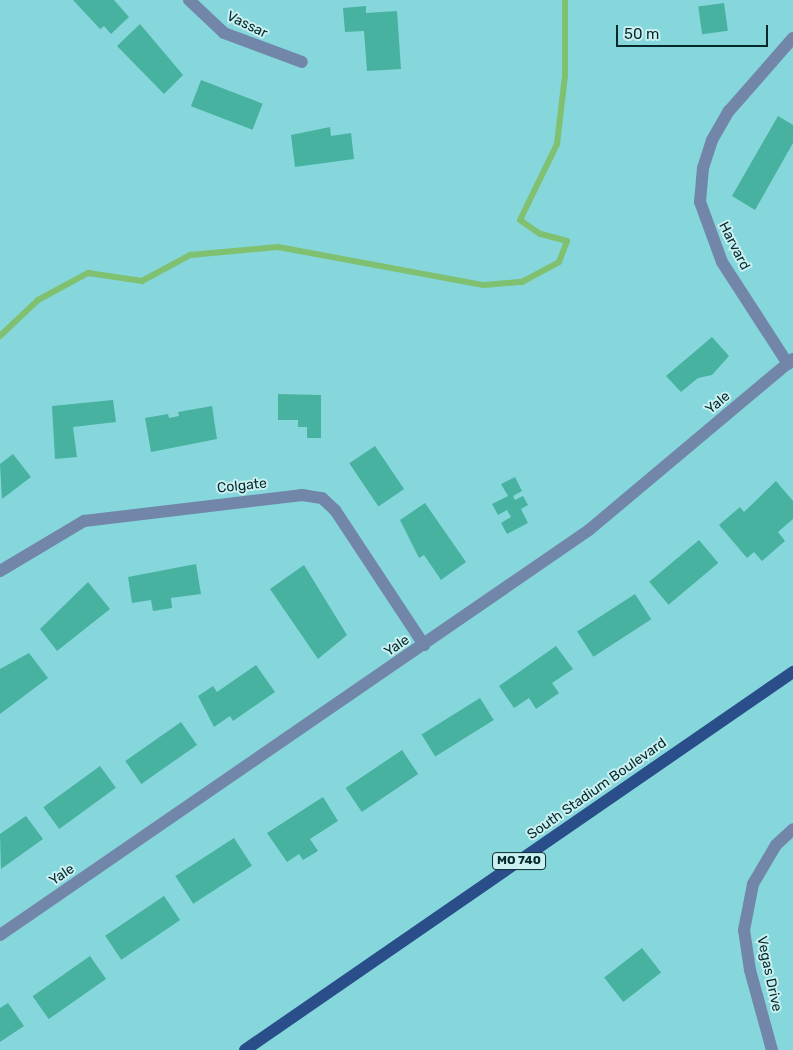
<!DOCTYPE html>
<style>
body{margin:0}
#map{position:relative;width:793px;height:1050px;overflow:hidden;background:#86d7dc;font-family:Rubik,sans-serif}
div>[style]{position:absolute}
.stream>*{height:6px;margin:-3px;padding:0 3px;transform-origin:3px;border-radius:3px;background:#80c071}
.building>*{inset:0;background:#47b2a0;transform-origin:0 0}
.minor>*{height:12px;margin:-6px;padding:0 6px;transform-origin:6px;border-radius:6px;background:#7186a8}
.primary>*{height:12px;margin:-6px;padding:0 6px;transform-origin:6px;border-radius:6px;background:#2a4e8a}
span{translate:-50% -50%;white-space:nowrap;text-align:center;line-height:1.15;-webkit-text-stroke:4px #caf0f2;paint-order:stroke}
.shield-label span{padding:1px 4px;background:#caf0f2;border:1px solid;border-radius:4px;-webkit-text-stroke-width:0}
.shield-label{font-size:12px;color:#062a2c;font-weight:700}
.street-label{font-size:14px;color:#062a2c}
.scale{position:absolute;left:616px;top:25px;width:152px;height:22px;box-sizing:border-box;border:2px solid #062a2c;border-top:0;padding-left:6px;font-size:15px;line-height:18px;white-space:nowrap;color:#062a2c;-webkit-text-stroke:4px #caf0f2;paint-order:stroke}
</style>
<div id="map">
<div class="stream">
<i style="left:0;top:336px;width:52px;rotate:-43.5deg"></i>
<i style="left:38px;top:300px;width:57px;rotate:-28.4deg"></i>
<i style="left:88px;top:273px;width:55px;rotate:8.4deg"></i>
<i style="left:142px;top:281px;width:55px;rotate:-28.4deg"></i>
<i style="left:190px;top:255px;width:88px;rotate:-5.2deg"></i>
<i style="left:278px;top:247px;width:209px;rotate:10.5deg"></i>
<i style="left:484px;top:285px;width:38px;rotate:-5deg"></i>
<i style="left:522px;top:282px;width:42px;rotate:-28.4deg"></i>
<i style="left:559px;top:262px;width:22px;rotate:-69deg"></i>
<i style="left:567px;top:241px;width:28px;rotate:-165deg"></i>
<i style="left:540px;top:234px;width:24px;rotate:-145deg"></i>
<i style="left:520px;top:220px;width:85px;rotate:-64deg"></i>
<i style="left:557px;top:144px;width:68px;rotate:-83.3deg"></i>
<i style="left:565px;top:76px;width:76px;rotate:-90deg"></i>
</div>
<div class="building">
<i style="clip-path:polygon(73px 0,114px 0,129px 17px,111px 34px,104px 26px,100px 29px)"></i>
<i style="left:724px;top:3px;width:28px;height:26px;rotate:82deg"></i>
<i style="clip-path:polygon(366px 6px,366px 13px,397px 11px,401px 69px,367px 71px,364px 31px,345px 32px,343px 8px)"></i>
<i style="clip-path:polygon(140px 24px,183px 75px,164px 94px,117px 46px)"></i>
<i style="left:201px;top:80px;width:66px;height:28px;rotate:21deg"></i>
<i style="clip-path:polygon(778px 116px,793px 125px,793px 143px,755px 210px,732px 196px)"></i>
<i style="clip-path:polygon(330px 127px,331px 136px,351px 133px,354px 159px,295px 167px,291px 135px)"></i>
<i style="clip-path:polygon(712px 337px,729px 356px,712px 375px,698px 378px,681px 392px,666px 376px)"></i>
<i style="clip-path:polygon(278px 394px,321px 395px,321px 438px,307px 438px,307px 427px,298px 427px,298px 420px,278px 420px)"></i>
<i style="clip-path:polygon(113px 400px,116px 422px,73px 427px,77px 457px,55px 459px,52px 406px)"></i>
<i style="clip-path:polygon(212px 406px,217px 439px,151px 452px,145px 418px,168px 414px,169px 418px,179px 416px,178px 412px)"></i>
<i style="left:375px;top:446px;width:52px;height:31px;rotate:56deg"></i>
<i style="clip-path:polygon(13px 454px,31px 477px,2px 499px,0 464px)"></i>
<i style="clip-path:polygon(515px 477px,522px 491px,513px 496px,515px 500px,523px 496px,528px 505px,521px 509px,528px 523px,507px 534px,501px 523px,511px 517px,507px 510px,498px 515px,492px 504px,508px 496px,501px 484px)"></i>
<i style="clip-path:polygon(776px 481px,793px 501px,793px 519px,778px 532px,785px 541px,762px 561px,754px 552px,747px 558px,719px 525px,740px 507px,744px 512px)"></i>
<i style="clip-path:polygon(425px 503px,466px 562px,441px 580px,424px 555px,419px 558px,400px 520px)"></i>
<i style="left:699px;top:540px;width:30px;height:65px;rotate:50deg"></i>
<i style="clip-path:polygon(196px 564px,201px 594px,171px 598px,172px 608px,153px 611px,151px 600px,132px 603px,128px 577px)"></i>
<i style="clip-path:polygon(304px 565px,347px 635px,318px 659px,270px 589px)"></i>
<i style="clip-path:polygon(88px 582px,110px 609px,57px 651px,40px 629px)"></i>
<i style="left:635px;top:594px;width:30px;height:69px;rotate:57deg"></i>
<i style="clip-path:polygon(556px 646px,573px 669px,552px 683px,559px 693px,536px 709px,529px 698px,514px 708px,499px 686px)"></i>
<i style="clip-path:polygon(29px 653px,48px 678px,0 714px,0 669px)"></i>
<i style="clip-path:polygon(256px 665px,275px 692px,233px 721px,230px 716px,214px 727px,198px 696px,213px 686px,217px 692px)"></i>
<i style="left:480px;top:698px;width:26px;height:69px;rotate:58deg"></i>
<i style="left:181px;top:722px;width:28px;height:68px;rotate:55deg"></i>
<i style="left:402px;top:750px;width:29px;height:68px;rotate:56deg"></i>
<i style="left:100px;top:766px;width:27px;height:70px;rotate:54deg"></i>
<i style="clip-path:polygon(323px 797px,338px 821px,310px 839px,318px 851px,303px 860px,299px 854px,287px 862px,267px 833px)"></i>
<i style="clip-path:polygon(26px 816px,43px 839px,1px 869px,0 834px)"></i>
<i style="left:234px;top:838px;width:33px;height:70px;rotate:57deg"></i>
<i style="left:164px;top:896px;width:29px;height:71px;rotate:56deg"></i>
<i style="left:642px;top:948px;width:31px;height:48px;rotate:52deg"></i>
<i style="left:90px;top:956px;width:28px;height:70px;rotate:55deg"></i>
<i style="clip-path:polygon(8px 1003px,24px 1026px,0 1042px,0 1008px)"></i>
</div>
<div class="minor">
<i style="left:189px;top:0;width:48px;rotate:43.3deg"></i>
<i style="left:224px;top:33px;width:83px;rotate:20.4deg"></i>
<i style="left:788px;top:364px;width:121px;rotate:-122.9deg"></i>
<i style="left:722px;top:262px;width:64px;rotate:-110.1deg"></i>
<i style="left:700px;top:202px;width:34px;rotate:-85deg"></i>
<i style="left:703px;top:168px;width:29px;rotate:-72deg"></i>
<i style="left:712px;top:140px;width:34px;rotate:-60deg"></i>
<i style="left:729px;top:111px;width:97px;rotate:-48.8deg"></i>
<i style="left:0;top:571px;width:98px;rotate:-30.8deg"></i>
<i style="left:84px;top:521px;width:220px;rotate:-6.8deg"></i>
<i style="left:302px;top:495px;width:20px;rotate:9deg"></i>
<i style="left:322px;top:498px;width:18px;rotate:43deg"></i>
<i style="left:335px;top:510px;width:162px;rotate:56.6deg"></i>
<i style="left:0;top:935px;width:715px;rotate:-34.51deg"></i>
<i style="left:589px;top:530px;width:266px;rotate:-40deg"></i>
<i style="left:772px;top:1050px;width:83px;rotate:-105.4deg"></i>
<i style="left:750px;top:970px;width:40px;rotate:-98.5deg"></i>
<i style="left:744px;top:930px;width:47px;rotate:-78.9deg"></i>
<i style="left:753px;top:884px;width:45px;rotate:-59.5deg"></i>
<i style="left:776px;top:845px;width:23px;rotate:-43deg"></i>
</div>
<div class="primary">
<i style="left:245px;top:1050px;width:666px;rotate:-34.6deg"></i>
</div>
<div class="shield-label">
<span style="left:519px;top:861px">MO 740</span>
</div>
<div class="street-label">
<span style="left:247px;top:25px;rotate:26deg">Vassar</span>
<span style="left:734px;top:246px;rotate:63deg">Harvard</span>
<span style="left:718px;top:403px;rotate:-40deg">Yale</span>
<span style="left:242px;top:486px;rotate:-6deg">Colgate</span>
<span style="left:397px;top:646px;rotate:-34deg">Yale</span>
<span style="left:597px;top:789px;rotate:-35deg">South Stadium Boulevard</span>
<span style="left:62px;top:875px;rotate:-34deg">Yale</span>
<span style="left:769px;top:974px;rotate:78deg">Vegas Drive</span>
</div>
<div class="scale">50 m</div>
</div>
